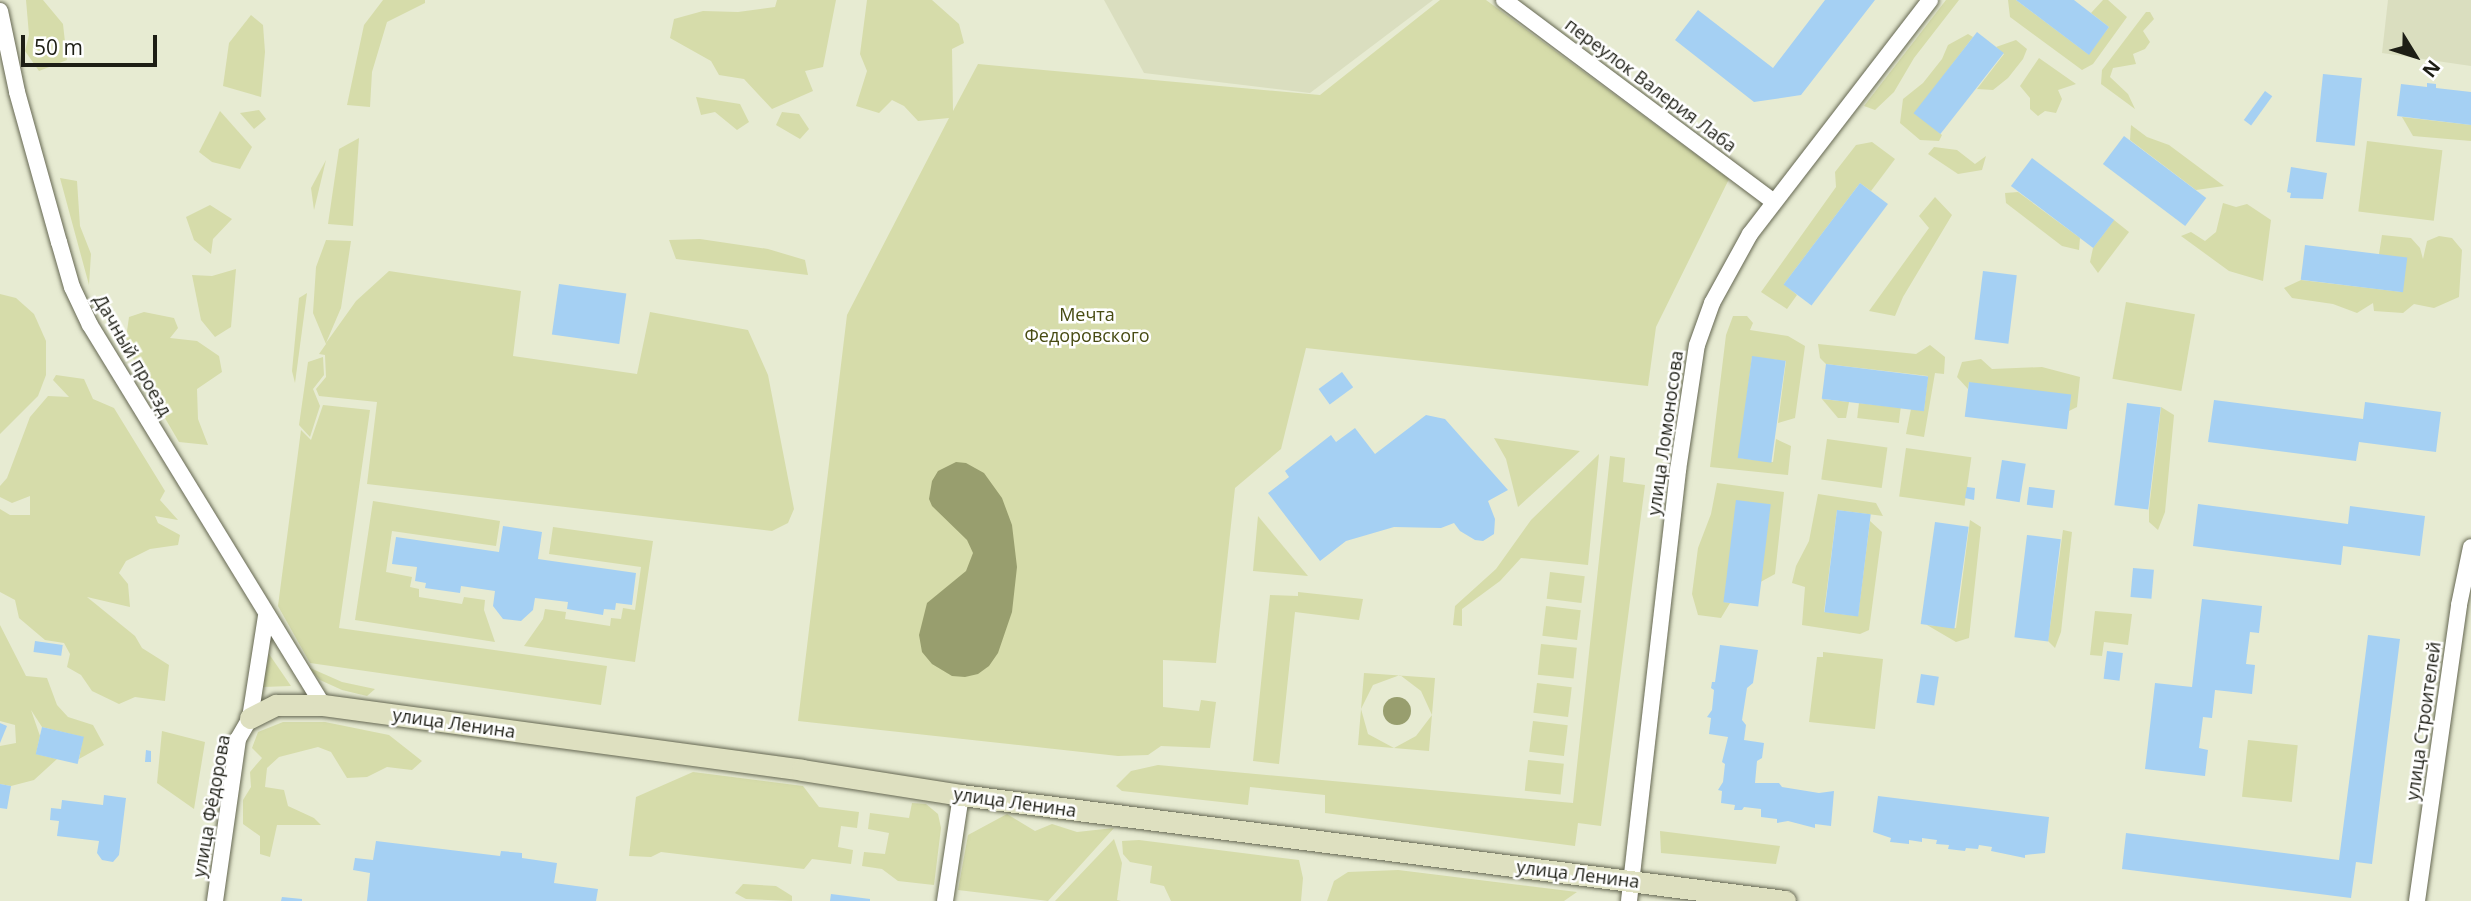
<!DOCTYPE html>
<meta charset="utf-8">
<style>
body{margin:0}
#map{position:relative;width:2471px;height:901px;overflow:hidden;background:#e7ebd2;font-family:"Open Sans",sans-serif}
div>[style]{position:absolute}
.built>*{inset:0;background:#dadebf}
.green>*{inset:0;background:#d6dcaa;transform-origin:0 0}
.water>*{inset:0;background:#989e6e}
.round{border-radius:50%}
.building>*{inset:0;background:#a5d0f3;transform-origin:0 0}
.roads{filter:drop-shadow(0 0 2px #656752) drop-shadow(0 0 2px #656752)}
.street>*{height:16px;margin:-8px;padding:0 8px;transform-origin:8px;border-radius:8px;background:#fff}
.secondary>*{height:21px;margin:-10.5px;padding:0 10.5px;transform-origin:10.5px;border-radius:10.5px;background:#dee0c0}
span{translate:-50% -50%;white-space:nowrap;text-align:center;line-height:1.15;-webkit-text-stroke:5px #fff;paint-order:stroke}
.street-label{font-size:18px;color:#1d1e15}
.park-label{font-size:18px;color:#474b12}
.north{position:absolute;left:2380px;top:21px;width:70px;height:70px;-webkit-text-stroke:5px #fff;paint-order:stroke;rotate:128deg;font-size:19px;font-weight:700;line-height:28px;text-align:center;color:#1d1e15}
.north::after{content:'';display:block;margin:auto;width:24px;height:32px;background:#1d1e15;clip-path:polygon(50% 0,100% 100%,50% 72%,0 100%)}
.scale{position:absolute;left:21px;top:35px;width:136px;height:32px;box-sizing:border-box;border:4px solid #1d1e15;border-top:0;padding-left:9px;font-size:21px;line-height:24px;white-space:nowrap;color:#1d1e15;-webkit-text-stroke:5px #fff;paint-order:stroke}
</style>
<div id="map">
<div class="built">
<i style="clip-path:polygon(1104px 0,1433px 0,1310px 93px,1144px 73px)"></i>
<i style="clip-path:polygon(2388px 0,2471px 0,2471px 66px,2382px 53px)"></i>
</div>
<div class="green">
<i style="clip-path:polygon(26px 0,43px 0,63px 24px,67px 60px,39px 71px,25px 51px,29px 35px)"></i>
<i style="clip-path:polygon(383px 0,425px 0,425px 3px,387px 22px,372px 72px,370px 107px,347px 105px,364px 25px)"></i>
<i style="clip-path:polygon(777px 0,836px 0,823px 67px,805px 71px,813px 91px,772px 109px,744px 79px,719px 75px,711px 61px,670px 38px,674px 19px,703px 11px,738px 12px,775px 7px)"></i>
<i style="clip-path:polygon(867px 0,932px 0,959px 24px,964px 43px,952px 49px,953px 111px,978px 64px,1320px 95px,1440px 0,1486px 0,1729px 179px,1656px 327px,1648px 386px,1306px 348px,1281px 449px,1235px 488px,1216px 663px,1163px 660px,1163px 707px,1199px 711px,1201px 700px,1216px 702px,1210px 748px,1161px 746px,1148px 755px,1118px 756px,798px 721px,847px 315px,949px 118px,918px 121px,904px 106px,892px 100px,879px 113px,856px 106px,867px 71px,860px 54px)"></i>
<i style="clip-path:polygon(1946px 0,1959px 0,1914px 58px,1894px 92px,1875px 110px,1864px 106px)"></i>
<i style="clip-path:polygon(2008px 0,2016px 0,2088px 54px,2109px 27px,2091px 13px,2103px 0,2108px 0,2127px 17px,2093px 64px,2082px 70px,2010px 17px)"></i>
<i style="clip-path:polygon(2146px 12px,2150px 12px,2154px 19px,2143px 31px,2150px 42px,2145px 49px,2133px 54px,2136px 64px,2113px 68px,2110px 77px,2128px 94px,2135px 109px,2101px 84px,2102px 70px)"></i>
<i style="clip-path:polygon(251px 15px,263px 25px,265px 52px,261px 97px,223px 86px,229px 43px)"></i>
<i style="clip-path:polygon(1968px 34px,1973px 37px,1915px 113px,1942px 135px,1939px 141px,1920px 140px,1900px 123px,1903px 99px,1923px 83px,1942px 59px,1948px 45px)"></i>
<i style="clip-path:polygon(2016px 40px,2027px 49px,2023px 59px,2008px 78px,1993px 90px,1977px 89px,2004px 54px,1996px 47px)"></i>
<i style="clip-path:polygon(2039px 58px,2076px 84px,2058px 90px,2062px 99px,2056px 113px,2045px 111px,2038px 116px,2030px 109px,2030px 98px,2020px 86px)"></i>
<i style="clip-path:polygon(696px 97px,740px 104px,749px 122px,737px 130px,715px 112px,701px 115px)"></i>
<i style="clip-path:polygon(259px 110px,266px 119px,254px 129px,240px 113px)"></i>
<i style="clip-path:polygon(220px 111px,252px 147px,240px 169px,212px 162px,199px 152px)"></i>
<i style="clip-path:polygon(782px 112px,799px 114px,809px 129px,800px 139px,776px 125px)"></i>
<i style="clip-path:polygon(2402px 117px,2471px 125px,2471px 141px,2413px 136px)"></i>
<i style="clip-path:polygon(2131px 125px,2147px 137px,2169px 145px,2224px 186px,2196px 190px,2130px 140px)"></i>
<i style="clip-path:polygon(359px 138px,353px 226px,328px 224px,339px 149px)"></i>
<i style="left:2367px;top:141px;width:76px;height:71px;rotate:7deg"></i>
<i style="clip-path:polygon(1872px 142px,1895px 159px,1871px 191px,1860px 183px,1784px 284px,1797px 295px,1787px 309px,1761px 292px,1836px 187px,1835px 172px,1856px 145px)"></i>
<i style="clip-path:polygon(1934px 147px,1957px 150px,1975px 164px,1986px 156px,1982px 170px,1958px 174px,1928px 154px)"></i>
<i style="clip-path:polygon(326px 160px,314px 210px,311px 188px)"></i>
<i style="clip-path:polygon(60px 178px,77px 181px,80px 226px,91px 254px,89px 285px)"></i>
<i style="clip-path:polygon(2018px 192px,2080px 238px,2079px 250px,2062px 246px,2006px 203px,2005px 193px)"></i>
<i style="clip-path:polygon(1935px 197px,1952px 215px,1903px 297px,1895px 316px,1869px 311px,1929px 228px,1919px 216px)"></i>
<i style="clip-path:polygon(2223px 203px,2236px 207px,2247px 204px,2271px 220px,2263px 281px,2229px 271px,2181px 236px,2191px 232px,2205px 241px,2216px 232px)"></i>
<i style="clip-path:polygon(210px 205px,232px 219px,213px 239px,211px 254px,194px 240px,186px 217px)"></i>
<i style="clip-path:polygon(2114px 220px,2129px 232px,2098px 273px,2090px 262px,2093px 248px)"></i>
<i style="clip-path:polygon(2382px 235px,2411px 238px,2420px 248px,2423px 259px,2427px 241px,2439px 236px,2452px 238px,2462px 250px,2459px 297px,2434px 308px,2414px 304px,2403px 313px,2374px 311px,2373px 303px,2357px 313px,2333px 304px,2292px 298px,2284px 288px,2301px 280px,2402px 292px,2379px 254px)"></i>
<i style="clip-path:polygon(700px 239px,768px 249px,805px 260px,808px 275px,676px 259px,669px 240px)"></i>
<i style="clip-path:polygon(326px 240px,351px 241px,341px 308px,326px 343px,356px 301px,389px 271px,521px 291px,513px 356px,637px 374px,650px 312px,748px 330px,768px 375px,794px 509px,788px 523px,772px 531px,367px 484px,377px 402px,319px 396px,316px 389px,326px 377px,325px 355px,319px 354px,326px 344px,313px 313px,316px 267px)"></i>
<i style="clip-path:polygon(236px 269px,231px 327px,215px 337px,201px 320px,192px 275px,212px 276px)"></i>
<i style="clip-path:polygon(307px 293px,295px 383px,292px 371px,299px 298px)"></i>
<i style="clip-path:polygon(0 294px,16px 298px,34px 314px,46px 341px,46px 375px,38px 396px,0 434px)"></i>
<i style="left:2126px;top:302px;width:70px;height:78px;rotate:10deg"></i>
<i style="clip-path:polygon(144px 312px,174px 318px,178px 328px,170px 338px,197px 341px,219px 356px,222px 372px,197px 389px,198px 419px,208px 445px,179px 442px,139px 374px,126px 338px,129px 317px)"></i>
<i style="clip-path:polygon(1733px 316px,1747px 316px,1753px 323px,1750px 330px,1788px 336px,1805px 346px,1795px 418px,1778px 423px,1786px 361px,1752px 357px,1739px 458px,1773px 462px,1776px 439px,1791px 446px,1788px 475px,1710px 467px,1726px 335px)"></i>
<i style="clip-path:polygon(1818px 344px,1916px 354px,1930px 345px,1945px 357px,1944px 374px,1935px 373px,1924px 437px,1906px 434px,1911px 409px,1924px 410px,1928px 376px,1826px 364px,1820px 358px)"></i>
<i style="clip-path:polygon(323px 357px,324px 375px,313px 389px,320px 406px,310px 437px,299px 425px,308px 362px)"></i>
<i style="clip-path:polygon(1981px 359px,1992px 369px,2042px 367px,2080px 377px,2077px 407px,2069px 411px,1969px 382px,1968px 389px,1957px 377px,1962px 362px)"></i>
<i style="clip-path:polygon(56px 375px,84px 379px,93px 399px,114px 408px,165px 491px,160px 500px,178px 520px,155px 516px,158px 523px,180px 535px,178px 545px,150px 549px,126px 561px,119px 573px,128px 584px,130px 607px,87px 597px,135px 636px,142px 648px,169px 665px,165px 701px,135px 697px,119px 704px,92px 691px,81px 675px,67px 667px,70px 654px,64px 643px,45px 640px,19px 618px,15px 600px,0 592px,0 509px,10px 515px,30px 515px,30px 496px,12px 503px,0 497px,0 486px,7px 478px,30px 417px,48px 396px,69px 397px,53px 380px)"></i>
<i style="clip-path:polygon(1822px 399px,1849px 402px,1846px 418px,1838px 418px)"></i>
<i style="left:1859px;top:403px;width:42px;height:15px;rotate:7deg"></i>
<i style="clip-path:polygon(323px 405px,370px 410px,339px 628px,607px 666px,601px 705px,310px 663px,278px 606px,301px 430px,311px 440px)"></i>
<i style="clip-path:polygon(2161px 407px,2174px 415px,2165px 512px,2158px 530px,2149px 522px,2149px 509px)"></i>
<i style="clip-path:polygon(1494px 438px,1580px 451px,1518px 507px,1506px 459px)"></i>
<i style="left:1827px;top:439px;width:61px;height:41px;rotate:8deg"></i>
<i style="left:1906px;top:448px;width:66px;height:49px;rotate:8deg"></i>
<i style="clip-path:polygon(1599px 454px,1588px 565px,1521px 558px,1500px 581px,1462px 609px,1462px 626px,1453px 625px,1455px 606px,1496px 569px,1531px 520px)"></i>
<i style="clip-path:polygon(1610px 456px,1625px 458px,1623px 482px,1645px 485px,1601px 826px,1578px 823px,1575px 846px,1325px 813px,1325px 795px,1250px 787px,1248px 805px,1122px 791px,1116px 786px,1131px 771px,1158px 765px,1573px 803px)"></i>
<i style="clip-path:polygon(1717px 483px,1784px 492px,1775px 574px,1724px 602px,1730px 603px,1721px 618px,1698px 615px,1692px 594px,1698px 548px,1711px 514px)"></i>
<i style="clip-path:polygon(1818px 494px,1876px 503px,1883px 516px,1837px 510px,1824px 612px,1858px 616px,1870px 521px,1882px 532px,1869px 630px,1860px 634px,1802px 625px,1805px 587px,1792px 583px,1796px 566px,1809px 541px)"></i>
<i style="clip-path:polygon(373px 501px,500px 521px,496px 546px,392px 531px,386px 572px,412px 577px,410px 587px,419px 589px,419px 597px,462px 604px,464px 597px,485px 600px,484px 610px,495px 642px,355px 620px)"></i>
<i style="clip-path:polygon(1258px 516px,1308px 576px,1253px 571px)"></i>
<i style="clip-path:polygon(1970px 520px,1981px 527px,1969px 638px,1956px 642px,1927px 625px,1956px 628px)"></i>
<i style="clip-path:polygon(553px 527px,653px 541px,635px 662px,524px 646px,543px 619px,545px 609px,566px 612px,565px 619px,610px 626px,611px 618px,621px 619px,623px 608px,635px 610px,641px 567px,549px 554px)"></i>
<i style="clip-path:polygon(2063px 530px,2072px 532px,2061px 632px,2055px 648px,2048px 641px)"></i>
<i style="left:1550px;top:572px;width:35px;height:27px;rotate:7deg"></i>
<i style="clip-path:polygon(1298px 592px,1363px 599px,1359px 620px,1295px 612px,1279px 764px,1253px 761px,1270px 595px,1298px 596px)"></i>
<i style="left:1546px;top:606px;width:35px;height:30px;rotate:7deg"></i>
<i style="clip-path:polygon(2095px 611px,2132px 614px,2128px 645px,2104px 642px,2102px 656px,2090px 655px)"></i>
<i style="clip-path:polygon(0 625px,26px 676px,47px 678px,57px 705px,68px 717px,93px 725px,104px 745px,79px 759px,83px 737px,42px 727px,31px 710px,40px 736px,36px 754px,57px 759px,34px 780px,11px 786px,0 784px,0 746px,16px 743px,15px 725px,0 721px)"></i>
<i style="left:1541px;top:644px;width:36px;height:31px;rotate:6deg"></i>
<i style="clip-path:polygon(1823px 652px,1883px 659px,1875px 729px,1809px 722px,1817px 657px,1823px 657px)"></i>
<i style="clip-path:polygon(269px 654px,291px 686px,263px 687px)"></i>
<i style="clip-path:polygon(308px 667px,342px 682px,375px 689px,367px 696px,342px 690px,320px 680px)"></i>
<i style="clip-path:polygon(evenodd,1364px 673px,1435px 678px,1429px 751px,1358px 745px,1364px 673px,1400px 675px,1421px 691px,1432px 715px,1416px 736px,1394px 748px,1368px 734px,1361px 709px,1373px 685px,1400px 675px)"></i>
<i style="left:1537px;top:683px;width:35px;height:30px;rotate:7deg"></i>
<i style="left:1533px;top:721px;width:35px;height:31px;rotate:7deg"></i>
<i style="clip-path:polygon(283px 722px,325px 722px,389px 735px,422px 761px,412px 770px,387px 767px,367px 777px,347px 778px,331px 752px,318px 747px,279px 757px,267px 768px,265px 787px,284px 790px,288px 806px,314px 818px,321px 825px,277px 825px,270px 857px,260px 854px,260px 836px,243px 824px,243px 800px,251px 787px,250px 772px,262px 758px,252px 748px,258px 732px)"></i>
<i style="clip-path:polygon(162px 731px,205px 742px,194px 809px,157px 783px)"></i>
<i style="left:2248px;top:740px;width:50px;height:57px;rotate:6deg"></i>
<i style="left:1528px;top:760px;width:36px;height:31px;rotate:6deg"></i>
<i style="clip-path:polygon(693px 772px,803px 786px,819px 807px,859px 812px,857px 828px,841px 826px,838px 847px,853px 850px,851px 864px,812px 859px,804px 869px,661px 852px,651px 857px,629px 856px,636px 797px)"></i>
<i style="clip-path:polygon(912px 803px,926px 804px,938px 814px,941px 828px,934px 885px,898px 881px,882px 869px,862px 866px,864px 852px,885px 854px,889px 833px,868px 829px,870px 813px,909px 818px)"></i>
<i style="clip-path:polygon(1007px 814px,1035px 831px,1052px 824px,1077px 832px,1114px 828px,1048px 901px,958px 890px,968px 835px)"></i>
<i style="clip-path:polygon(1660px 831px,1780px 846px,1776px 864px,1661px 853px)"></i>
<i style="clip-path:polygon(1114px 839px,1122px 863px,1117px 900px,1121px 901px,1055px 901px)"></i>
<i style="clip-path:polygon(1139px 840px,1299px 860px,1303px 878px,1301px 901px,1171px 901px,1164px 886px,1150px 883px,1152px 866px,1130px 862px,1123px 854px,1122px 841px)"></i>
<i style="clip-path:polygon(1398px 870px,1577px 892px,1564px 901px,1327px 901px,1334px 881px,1348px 872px)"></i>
<i style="clip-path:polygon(743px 884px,776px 886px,792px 896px,792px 901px,746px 899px,735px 893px)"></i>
</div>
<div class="water">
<i style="clip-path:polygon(956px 462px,966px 463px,984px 473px,1002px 498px,1012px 525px,1017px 567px,1012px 612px,998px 653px,989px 666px,978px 674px,965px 677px,952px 676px,932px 664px,922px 652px,919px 635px,927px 603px,966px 571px,973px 553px,967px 540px,932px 506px,929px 499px,932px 481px,938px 471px)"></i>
<i class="round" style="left:1383px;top:697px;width:28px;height:28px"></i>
</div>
<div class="building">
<i style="clip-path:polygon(1825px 0,1875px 0,1801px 95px,1754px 102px,1675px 40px,1698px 10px,1773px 68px)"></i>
<i style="clip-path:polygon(2016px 0,2074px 0,2109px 27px,2089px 55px)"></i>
<i style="left:1977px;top:32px;width:34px;height:103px;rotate:38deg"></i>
<i style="left:2323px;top:74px;width:39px;height:68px;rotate:6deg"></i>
<i style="clip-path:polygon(2427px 83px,2436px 84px,2436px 88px,2471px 92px,2471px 125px,2397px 116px,2401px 84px,2427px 87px)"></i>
<i style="left:2265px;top:91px;width:9px;height:36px;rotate:36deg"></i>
<i style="left:2124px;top:136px;width:103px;height:35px;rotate:37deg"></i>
<i style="left:2032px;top:158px;width:103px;height:35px;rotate:37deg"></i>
<i style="clip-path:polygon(2291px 167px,2327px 173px,2323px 199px,2290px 198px,2291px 193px,2287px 192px)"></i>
<i style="left:1860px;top:183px;width:35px;height:127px;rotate:37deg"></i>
<i style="left:2305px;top:245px;width:103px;height:35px;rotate:7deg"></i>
<i style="left:1983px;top:271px;width:34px;height:69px;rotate:7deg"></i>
<i style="left:559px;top:284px;width:68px;height:51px;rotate:8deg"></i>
<i style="left:1752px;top:356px;width:34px;height:103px;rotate:8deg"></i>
<i style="left:1826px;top:364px;width:103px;height:35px;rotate:7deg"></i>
<i style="left:1342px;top:372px;width:19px;height:29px;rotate:54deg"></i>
<i style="left:1969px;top:382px;width:103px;height:35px;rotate:7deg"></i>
<i style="clip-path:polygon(2214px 400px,2363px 419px,2365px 402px,2441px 412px,2436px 452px,2359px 442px,2356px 461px,2208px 442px)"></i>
<i style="left:2127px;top:403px;width:34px;height:103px;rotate:7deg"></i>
<i style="clip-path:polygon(1426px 415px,1445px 419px,1508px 490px,1488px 501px,1495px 519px,1494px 534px,1483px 541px,1475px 540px,1460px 531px,1454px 523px,1441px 528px,1394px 527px,1346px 541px,1320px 561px,1268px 493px,1289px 477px,1285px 471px,1331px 435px,1336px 442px,1355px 428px,1375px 454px)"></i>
<i style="left:2002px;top:460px;width:24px;height:39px;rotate:9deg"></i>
<i style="clip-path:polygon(1967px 487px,1975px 488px,1974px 500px,1965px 498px)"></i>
<i style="left:2029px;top:487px;width:26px;height:18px;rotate:7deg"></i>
<i style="left:1736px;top:500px;width:35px;height:103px;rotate:7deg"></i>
<i style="clip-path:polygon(2198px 504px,2348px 524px,2350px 506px,2425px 516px,2420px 556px,2343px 546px,2341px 565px,2193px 546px)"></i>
<i style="left:1837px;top:510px;width:34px;height:103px;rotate:7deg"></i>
<i style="left:1935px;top:522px;width:34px;height:103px;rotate:8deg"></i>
<i style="clip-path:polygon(503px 526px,542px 532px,538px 559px,636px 573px,632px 605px,616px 603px,615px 610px,604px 609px,603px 615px,567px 609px,568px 602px,535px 598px,533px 610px,521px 621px,503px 619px,493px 606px,495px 591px,461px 586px,460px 593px,425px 588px,426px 583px,415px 581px,417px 567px,392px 564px,396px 537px,499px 552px)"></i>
<i style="left:2027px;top:535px;width:34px;height:103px;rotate:7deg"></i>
<i style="left:2133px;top:568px;width:21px;height:29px;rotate:5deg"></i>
<i style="clip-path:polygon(2202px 599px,2262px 606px,2259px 633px,2250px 632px,2246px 664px,2255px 665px,2252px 694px,2215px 690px,2212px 718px,2203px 717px,2199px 748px,2208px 750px,2205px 776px,2145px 769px,2155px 683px,2192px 687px)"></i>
<i style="clip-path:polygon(2368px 635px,2400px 639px,2372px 864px,2356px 862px,2351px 898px,2122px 869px,2126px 833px,2339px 860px)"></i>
<i style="left:35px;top:641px;width:28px;height:11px;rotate:8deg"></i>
<i style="clip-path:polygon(1720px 645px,1758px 650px,1753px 683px,1747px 688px,1742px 720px,1746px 725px,1744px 740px,1764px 743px,1762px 758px,1757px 761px,1755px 783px,1779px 783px,1782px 787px,1819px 793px,1834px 791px,1831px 826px,1815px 824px,1815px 828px,1788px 821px,1777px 823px,1777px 819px,1761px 817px,1761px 809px,1744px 807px,1742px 810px,1734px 810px,1735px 805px,1721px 803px,1722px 791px,1718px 790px,1723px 782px,1725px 764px,1722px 762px,1728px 737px,1709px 734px,1711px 718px,1707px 717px,1712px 710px,1714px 690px,1711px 688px,1712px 682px,1715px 682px)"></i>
<i style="left:2107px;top:651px;width:16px;height:28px;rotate:7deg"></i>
<i style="left:1921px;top:674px;width:18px;height:29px;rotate:9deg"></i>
<i style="clip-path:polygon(0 723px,7px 726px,0 743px)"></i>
<i style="left:42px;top:727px;width:43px;height:28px;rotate:13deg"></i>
<i style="clip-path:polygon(146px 750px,151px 751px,151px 762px,145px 762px)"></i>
<i style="clip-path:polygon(0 784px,11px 786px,7px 809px,0 808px)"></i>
<i style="clip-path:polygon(104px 795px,126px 798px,119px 855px,113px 862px,102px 860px,97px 853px,99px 841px,57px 836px,59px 821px,50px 820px,51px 808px,61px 809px,62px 800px,103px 805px)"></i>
<i style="clip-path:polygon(1878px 796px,2049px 817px,2045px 853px,2025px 855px,2025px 858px,1991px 851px,1992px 847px,1979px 845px,1978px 849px,1966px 848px,1965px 851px,1948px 849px,1949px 845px,1936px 844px,1937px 840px,1922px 838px,1922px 842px,1909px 840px,1909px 844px,1890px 842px,1891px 838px,1873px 832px)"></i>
<i style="clip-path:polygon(376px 841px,500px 856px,501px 851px,522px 853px,522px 858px,557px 863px,554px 883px,598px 889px,596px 901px,367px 901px,370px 873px,353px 870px,355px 858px,373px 860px)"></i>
<i style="clip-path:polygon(831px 894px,870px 899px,870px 901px,830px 901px)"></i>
<i style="clip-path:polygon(282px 897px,302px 899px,302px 901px,281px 901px)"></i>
</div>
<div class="roads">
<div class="street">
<i style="left:1504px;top:0;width:337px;rotate:36.8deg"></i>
<i style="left:0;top:11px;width:83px;rotate:78.1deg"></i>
<i style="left:17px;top:92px;width:156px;rotate:74.4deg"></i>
<i style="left:59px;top:242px;width:47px;rotate:73.9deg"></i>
<i style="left:72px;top:287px;width:42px;rotate:64.7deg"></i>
<i style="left:90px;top:325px;width:446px;rotate:58.5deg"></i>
<i style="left:215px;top:901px;width:164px;rotate:-81.9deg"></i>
<i style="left:238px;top:739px;width:24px;rotate:-60deg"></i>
<i style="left:250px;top:718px;width:103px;rotate:-81.1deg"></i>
<i style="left:945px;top:901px;width:107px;rotate:-81.4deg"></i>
<i style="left:1629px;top:901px;width:434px;rotate:-83.5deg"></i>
<i style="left:1678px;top:470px;width:126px;rotate:-81.4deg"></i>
<i style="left:1697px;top:345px;width:45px;rotate:-70.3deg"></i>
<i style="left:1712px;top:303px;width:79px;rotate:-61.2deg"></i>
<i style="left:1750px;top:234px;width:295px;rotate:-52.4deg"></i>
<i style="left:2417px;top:901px;width:299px;rotate:-81.9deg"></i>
<i style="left:2459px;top:605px;width:59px;rotate:-78.3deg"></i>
</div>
<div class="secondary">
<i style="left:250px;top:718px;width:29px;rotate:-27deg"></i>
<i style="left:276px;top:705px;width:47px"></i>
<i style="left:323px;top:705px;width:483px;rotate:7.7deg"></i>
<i style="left:802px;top:770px;width:161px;rotate:8.9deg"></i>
<i style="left:961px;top:795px;width:831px;rotate:7.33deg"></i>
</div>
</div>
<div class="street-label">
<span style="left:1651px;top:85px;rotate:37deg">переулок Валерия Лаба</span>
<span style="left:133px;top:355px;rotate:60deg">Дачный проезд</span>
<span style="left:1665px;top:433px;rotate:-82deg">улица Ломоносова</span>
<span style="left:2423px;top:721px;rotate:-82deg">улица Строителей</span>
<span style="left:454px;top:723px;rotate:8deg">улица Ленина</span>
<span style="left:1015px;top:802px;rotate:8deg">улица Ленина</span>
<span style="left:211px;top:806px;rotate:-80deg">улица Фёдорова</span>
<span style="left:1578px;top:874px;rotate:7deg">улица Ленина</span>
</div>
<div class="park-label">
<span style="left:1087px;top:325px">Мечта<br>Федоровского</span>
</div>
<div class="north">N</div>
<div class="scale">50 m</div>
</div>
